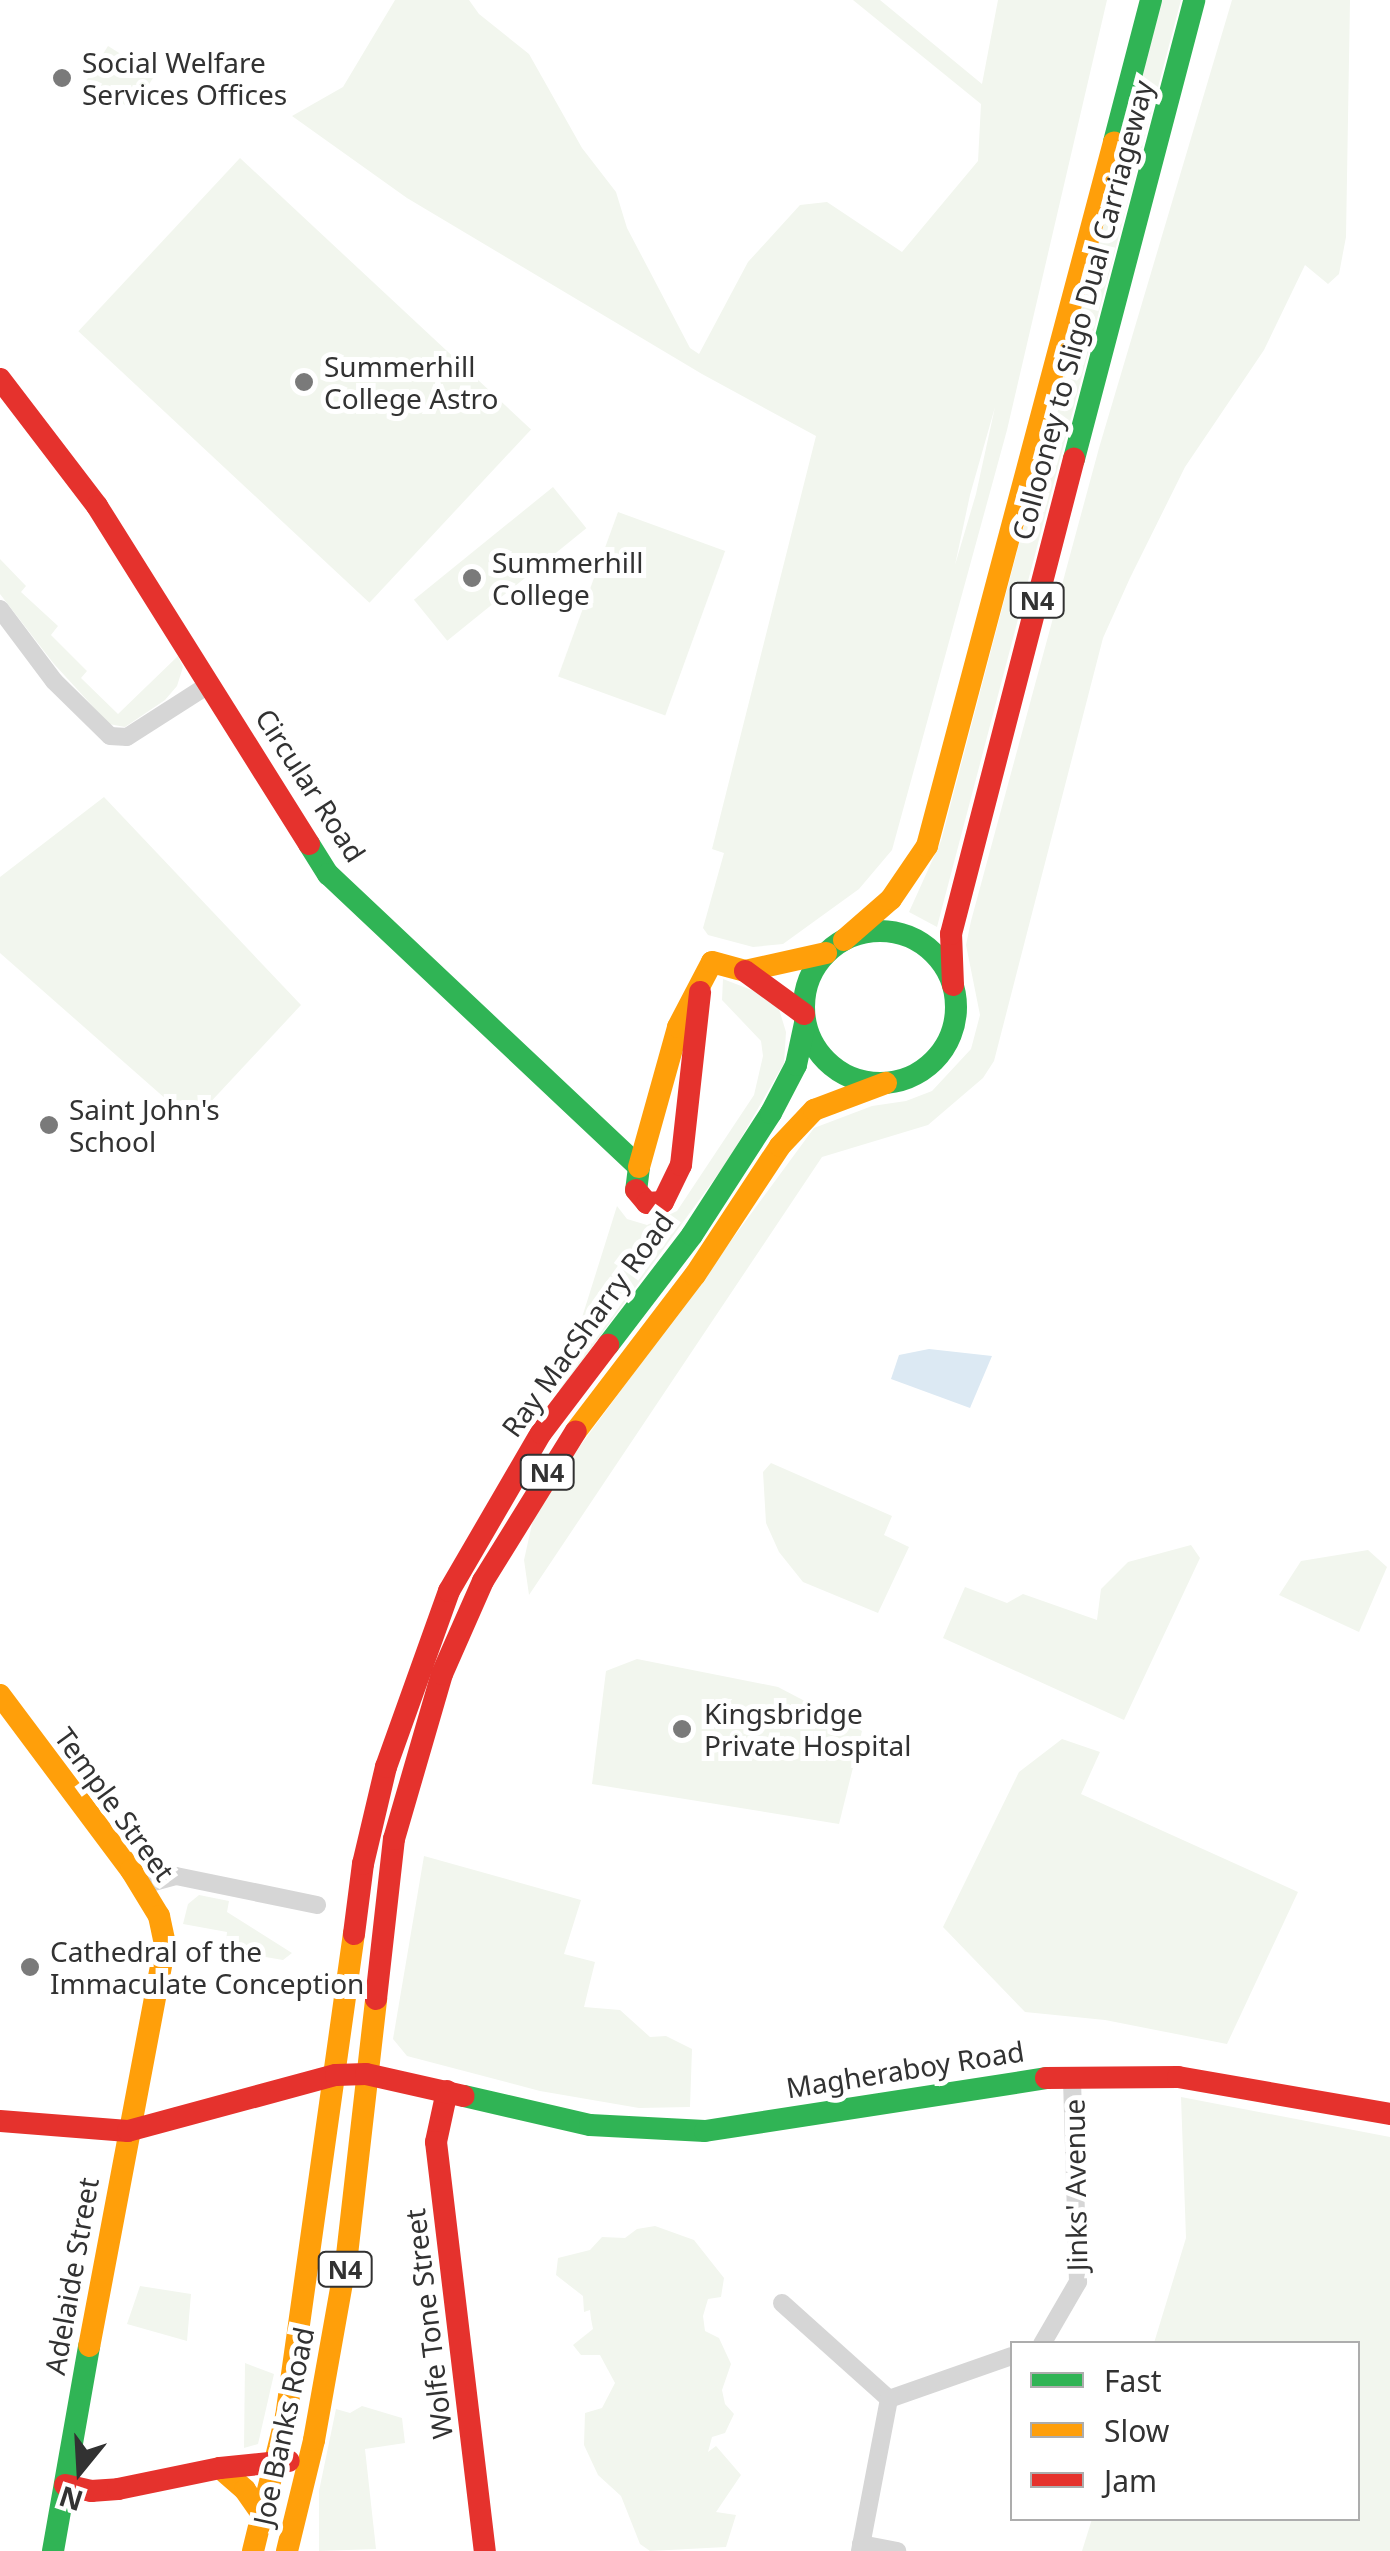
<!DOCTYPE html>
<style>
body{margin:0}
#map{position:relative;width:1390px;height:2551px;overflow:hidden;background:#fff;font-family:"Noto Sans",sans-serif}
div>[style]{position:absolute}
.green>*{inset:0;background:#f2f6ee;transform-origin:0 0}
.water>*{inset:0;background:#dce9f3}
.street>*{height:18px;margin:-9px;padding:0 9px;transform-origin:9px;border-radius:9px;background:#d6d6d6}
.fast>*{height:22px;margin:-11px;padding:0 11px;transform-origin:11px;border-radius:11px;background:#30b455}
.fast>.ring{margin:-11px;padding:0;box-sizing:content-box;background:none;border:22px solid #30b455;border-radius:50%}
.slow>*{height:22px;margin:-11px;padding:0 11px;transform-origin:11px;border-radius:11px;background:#ff9f0a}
.jam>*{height:22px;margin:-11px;padding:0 11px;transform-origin:11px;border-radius:11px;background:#e5322d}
.dots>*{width:28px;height:28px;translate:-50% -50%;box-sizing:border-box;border:5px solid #fff;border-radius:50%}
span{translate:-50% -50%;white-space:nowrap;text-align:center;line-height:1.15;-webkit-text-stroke:10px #fff;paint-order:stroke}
.shield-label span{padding:2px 8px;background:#fff;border:2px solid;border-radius:8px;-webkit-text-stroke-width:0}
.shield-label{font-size:25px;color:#323232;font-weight:700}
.poi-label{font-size:28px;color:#323232}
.left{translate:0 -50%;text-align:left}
.street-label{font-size:28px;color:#323232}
.legend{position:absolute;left:1010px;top:2341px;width:350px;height:180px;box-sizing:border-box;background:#fff;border:2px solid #adadad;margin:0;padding:12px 18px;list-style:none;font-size:30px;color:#323232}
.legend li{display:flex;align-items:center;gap:20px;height:50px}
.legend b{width:50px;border:2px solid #adadad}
.north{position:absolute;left:30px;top:2421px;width:100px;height:100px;-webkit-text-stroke:8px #fff;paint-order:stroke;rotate:198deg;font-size:28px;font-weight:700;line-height:40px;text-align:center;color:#323232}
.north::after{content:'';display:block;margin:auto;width:35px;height:45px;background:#323232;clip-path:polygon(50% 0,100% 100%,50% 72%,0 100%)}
</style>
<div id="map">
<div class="green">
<i style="clip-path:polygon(evenodd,395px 0,469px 0,479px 14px,529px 54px,582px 148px,616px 192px,627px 228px,690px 348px,699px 354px,748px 262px,800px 205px,827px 202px,902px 252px,978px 161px,981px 104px,853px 0,880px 0,982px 84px,998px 0,1107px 0,1007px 430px,892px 850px,859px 889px,783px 944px,753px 947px,708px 935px,703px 928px,724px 853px,712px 849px,816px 436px,702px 374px,407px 198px,292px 116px,343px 87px,395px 0,995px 407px,976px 494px,955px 565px,970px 495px,995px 407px)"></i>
<i style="clip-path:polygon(1162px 0,1181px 0,937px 927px,909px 912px,941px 841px)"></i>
<i style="clip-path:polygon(1232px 0,1350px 0,1346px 237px,1339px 274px,1328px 284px,1305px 265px,1264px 350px,1185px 467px,1130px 578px,1103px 638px,994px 1061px,983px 1078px,928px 1125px,822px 1157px,529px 1595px,524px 1560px,536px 1506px,814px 1128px,872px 1106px,906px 1101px,932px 1091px,971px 1049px,980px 1015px,966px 945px,971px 921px,1099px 448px)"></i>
<i style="left:108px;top:46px;width:55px;height:41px;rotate:32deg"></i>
<i style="left:240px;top:158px;width:398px;height:237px;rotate:43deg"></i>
<i style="left:553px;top:487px;width:53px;height:179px;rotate:51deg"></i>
<i style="left:618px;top:512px;width:114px;height:175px;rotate:20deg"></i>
<i style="clip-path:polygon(0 559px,26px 586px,21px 592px,58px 626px,51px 635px,87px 671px,81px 678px,118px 714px,178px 656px,183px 667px,177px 686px,165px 700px,125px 727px,109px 724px,54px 664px,0 594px)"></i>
<i style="clip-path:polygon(104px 797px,301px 1005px,192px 1122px,0 953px,0 877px)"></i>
<i style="clip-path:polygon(723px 979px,762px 994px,779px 1009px,786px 1032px,784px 1063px,729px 1159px,558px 1394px,617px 1206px,627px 1219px,647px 1225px,677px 1211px,754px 1095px,763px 1056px,761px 1041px,722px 1000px)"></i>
<i style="clip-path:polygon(771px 1463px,892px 1516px,884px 1535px,909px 1547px,878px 1613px,803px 1582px,779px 1552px,766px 1523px,763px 1472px)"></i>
<i style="clip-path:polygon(1191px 1545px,1200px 1558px,1124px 1720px,943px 1638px,965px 1587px,1007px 1603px,1023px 1594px,1097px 1620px,1101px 1589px,1128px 1562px)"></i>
<i style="clip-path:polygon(1368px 1550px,1387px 1567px,1359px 1632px,1279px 1595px,1301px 1561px)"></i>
<i style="clip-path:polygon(637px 1659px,778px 1687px,862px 1731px,839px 1824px,592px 1784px,606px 1671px)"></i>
<i style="clip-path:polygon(1062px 1739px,1100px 1752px,1081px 1794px,1298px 1892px,1227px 2044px,1105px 2020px,1025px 2012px,943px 1927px,1019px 1772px)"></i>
<i style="clip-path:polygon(424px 1856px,581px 1900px,564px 1954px,595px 1962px,584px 2007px,620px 2010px,650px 2037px,666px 2036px,692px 2049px,690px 2107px,639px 2108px,540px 2091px,407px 2056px,393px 2039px)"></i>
<i style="clip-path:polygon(199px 1895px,229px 1901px,227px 1912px,292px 1953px,283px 1960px,225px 1950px,227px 1932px,183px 1924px,188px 1904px)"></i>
<i style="clip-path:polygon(1181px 2097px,1390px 2137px,1390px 2551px,1082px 2551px,1092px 2519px,1358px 2518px,1358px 2344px,1154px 2343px,1186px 2238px)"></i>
<i style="clip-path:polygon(655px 2226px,694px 2240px,724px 2278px,721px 2297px,708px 2299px,703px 2316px,705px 2331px,719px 2338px,731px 2364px,722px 2390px,725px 2404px,734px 2414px,725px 2433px,712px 2437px,708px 2452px,716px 2446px,741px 2475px,716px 2512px,736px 2515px,726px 2547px,650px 2551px,640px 2544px,621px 2496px,598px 2475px,584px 2445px,585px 2413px,602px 2408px,615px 2383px,600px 2355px,581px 2355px,573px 2345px,593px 2329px,591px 2319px,590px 2310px,584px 2312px,583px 2296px,556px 2275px,558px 2258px,590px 2250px,602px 2237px,625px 2238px,637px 2229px)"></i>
<i style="clip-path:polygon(140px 2286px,191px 2294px,187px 2341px,127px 2324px)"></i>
<i style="clip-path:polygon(245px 2363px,274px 2374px,258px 2444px,244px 2448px)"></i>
<i style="clip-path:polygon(362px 2406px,402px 2418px,405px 2443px,365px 2449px,376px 2549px,319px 2551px,319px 2491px,336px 2409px,350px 2413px)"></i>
</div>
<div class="water">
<i style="clip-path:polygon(929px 1349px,992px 1356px,970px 1408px,891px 1379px,899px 1355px)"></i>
</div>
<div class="street">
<i style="left:0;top:609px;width:90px;rotate:53.1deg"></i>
<i style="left:54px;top:681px;width:78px;rotate:44.5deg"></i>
<i style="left:110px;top:736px;width:17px;rotate:3deg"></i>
<i style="left:127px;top:737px;width:98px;rotate:-32.6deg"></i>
<i style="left:139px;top:1886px;width:38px;rotate:-15deg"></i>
<i style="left:176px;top:1876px;width:144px;rotate:11.6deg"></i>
<i style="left:782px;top:2303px;width:144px;rotate:41.9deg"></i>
<i style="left:1042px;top:2344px;width:72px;rotate:-59.9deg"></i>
<i style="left:1078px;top:2282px;width:204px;rotate:-91.7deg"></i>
<i style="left:861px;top:2544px;width:37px;rotate:11deg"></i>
<i style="left:860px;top:2551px;width:155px;rotate:-79.2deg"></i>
<i style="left:889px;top:2399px;width:130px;rotate:-19.3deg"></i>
</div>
<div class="fast">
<i style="left:1114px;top:142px;width:147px;rotate:-75.4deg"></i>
<i style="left:1074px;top:459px;width:474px;rotate:-75.3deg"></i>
<i style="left:309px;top:844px;width:36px;rotate:58deg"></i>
<i style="left:328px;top:874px;width:427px;rotate:43.3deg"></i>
<i style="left:639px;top:1167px;width:23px;rotate:97deg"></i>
<i class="ring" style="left:804px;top:931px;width:130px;height:130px"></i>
<i style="left:608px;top:1345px;width:138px;rotate:-52.6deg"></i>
<i style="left:692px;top:1235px;width:145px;rotate:-57.1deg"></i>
<i style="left:771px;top:1113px;width:54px;rotate:-62.5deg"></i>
<i style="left:796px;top:1065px;width:43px;rotate:-77.9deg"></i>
<i style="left:464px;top:2096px;width:129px;rotate:13deg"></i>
<i style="left:590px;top:2125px;width:115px;rotate:3deg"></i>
<i style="left:705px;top:2131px;width:345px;rotate:-8.8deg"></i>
<i style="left:53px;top:2551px;width:208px;rotate:-80deg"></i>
</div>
<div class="slow">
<i style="left:844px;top:940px;width:62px;rotate:-41.1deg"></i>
<i style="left:891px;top:899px;width:64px;rotate:-55.8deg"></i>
<i style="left:927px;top:846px;width:728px;rotate:-75.12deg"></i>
<i style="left:639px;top:1167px;width:145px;rotate:-74.4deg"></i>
<i style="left:678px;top:1027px;width:73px;rotate:-62.4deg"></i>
<i style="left:712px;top:962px;width:34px;rotate:15deg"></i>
<i style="left:745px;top:971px;width:83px;rotate:-12.5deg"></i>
<i style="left:576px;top:1431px;width:196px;rotate:-52.7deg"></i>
<i style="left:695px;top:1275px;width:154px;rotate:-56.6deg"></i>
<i style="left:780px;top:1146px;width:50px;rotate:-46.6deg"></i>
<i style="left:814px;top:1110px;width:77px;rotate:-20.6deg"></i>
<i style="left:0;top:1695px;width:219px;rotate:53.2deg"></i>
<i style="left:131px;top:1870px;width:54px;rotate:58.7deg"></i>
<i style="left:159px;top:1916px;width:30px;rotate:78deg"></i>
<i style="left:165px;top:1945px;width:408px;rotate:100.7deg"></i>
<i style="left:220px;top:2468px;width:33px;rotate:41deg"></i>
<i style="left:245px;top:2490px;width:32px;rotate:55deg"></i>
<i style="left:253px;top:2551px;width:138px;rotate:-76.2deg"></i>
<i style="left:286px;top:2417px;width:488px;rotate:-82deg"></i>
<i style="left:287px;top:2551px;width:114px;rotate:-76.3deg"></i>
<i style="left:314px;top:2440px;width:188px;rotate:-79.9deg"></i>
<i style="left:347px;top:2255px;width:258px;rotate:-83.5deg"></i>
</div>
<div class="jam">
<i style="left:0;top:379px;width:160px;rotate:52.6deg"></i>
<i style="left:97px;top:506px;width:399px;rotate:57.9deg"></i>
<i style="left:745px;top:971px;width:73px;rotate:36.1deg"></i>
<i style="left:953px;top:985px;width:51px;rotate:-92.2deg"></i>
<i style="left:951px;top:934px;width:491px;rotate:-75.5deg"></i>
<i style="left:636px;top:1190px;width:17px;rotate:50deg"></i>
<i style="left:647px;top:1203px;width:16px;rotate:-4deg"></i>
<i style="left:663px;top:1202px;width:41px;rotate:-64.1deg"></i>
<i style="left:681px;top:1165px;width:174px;rotate:-83.7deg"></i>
<i style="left:354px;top:1934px;width:71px;rotate:-82.7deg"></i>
<i style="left:363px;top:1864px;width:100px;rotate:-76.7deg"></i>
<i style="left:386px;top:1767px;width:187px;rotate:-70.3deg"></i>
<i style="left:449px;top:1591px;width:183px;rotate:-59.8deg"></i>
<i style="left:541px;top:1433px;width:111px;rotate:-52.7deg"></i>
<i style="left:376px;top:1999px;width:161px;rotate:-83.6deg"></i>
<i style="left:394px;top:1839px;width:172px;rotate:-73.8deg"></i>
<i style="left:442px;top:1674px;width:102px;rotate:-66.2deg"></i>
<i style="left:483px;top:1581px;width:176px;rotate:-58.2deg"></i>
<i style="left:1046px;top:2078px;width:132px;rotate:-0.4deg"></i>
<i style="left:1178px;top:2077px;width:215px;rotate:9.9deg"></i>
<i style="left:447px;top:2091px;width:52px;rotate:102.2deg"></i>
<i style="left:436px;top:2142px;width:412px;rotate:83.2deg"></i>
<i style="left:0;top:2121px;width:128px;rotate:4.5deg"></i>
<i style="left:128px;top:2131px;width:215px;rotate:-15.1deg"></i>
<i style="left:336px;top:2075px;width:30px;rotate:-2deg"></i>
<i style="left:366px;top:2074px;width:100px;rotate:12.7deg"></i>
<i style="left:65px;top:2485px;width:27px;rotate:13deg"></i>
<i style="left:91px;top:2491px;width:27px;rotate:-4deg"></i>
<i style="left:118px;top:2489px;width:104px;rotate:-11.6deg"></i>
<i style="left:220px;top:2468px;width:69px;rotate:-5.8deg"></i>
</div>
<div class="dots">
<i style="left:62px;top:78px;background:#7a7a7a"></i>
<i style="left:304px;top:382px;background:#7a7a7a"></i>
<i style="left:472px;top:578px;background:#7a7a7a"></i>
<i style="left:49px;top:1125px;background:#7a7a7a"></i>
<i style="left:682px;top:1729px;background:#7a7a7a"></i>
<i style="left:30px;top:1967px;background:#7a7a7a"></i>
</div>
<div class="shield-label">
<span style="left:1037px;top:600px">N4</span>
<span style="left:547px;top:1472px">N4</span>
<span style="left:345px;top:2269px">N4</span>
</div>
<div class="poi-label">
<span class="left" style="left:82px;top:78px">Social Welfare<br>Services Offices</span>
<span class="left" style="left:324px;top:382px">Summerhill<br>College Astro</span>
<span class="left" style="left:492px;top:578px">Summerhill<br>College</span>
<span class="left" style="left:69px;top:1125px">Saint John's<br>School</span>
<span class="left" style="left:704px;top:1729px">Kingsbridge<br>Private Hospital</span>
<span class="left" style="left:50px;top:1967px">Cathedral of the<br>Immaculate Conception</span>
</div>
<div class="street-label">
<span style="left:1082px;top:310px;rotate:-75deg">Collooney to Sligo Dual Carriageway</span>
<span style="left:311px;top:785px;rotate:57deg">Circular Road</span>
<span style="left:587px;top:1324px;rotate:-54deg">Ray MacSharry Road</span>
<span style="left:115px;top:1804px;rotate:54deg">Temple Street</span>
<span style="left:905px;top:2069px;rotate:-9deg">Magheraboy Road</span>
<span style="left:1075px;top:2185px;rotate:-91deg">Jinks' Avenue</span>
<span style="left:71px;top:2276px;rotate:-80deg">Adelaide Street</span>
<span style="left:428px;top:2324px;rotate:-97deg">Wolfe Tone Street</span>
<span style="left:283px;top:2426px;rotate:-78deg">Joe Banks Road</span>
</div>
<ul class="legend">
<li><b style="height:12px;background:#30b455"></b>Fast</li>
<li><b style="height:12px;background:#ff9f0a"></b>Slow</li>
<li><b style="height:12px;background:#e5322d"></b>Jam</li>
</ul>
<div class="north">N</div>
</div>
